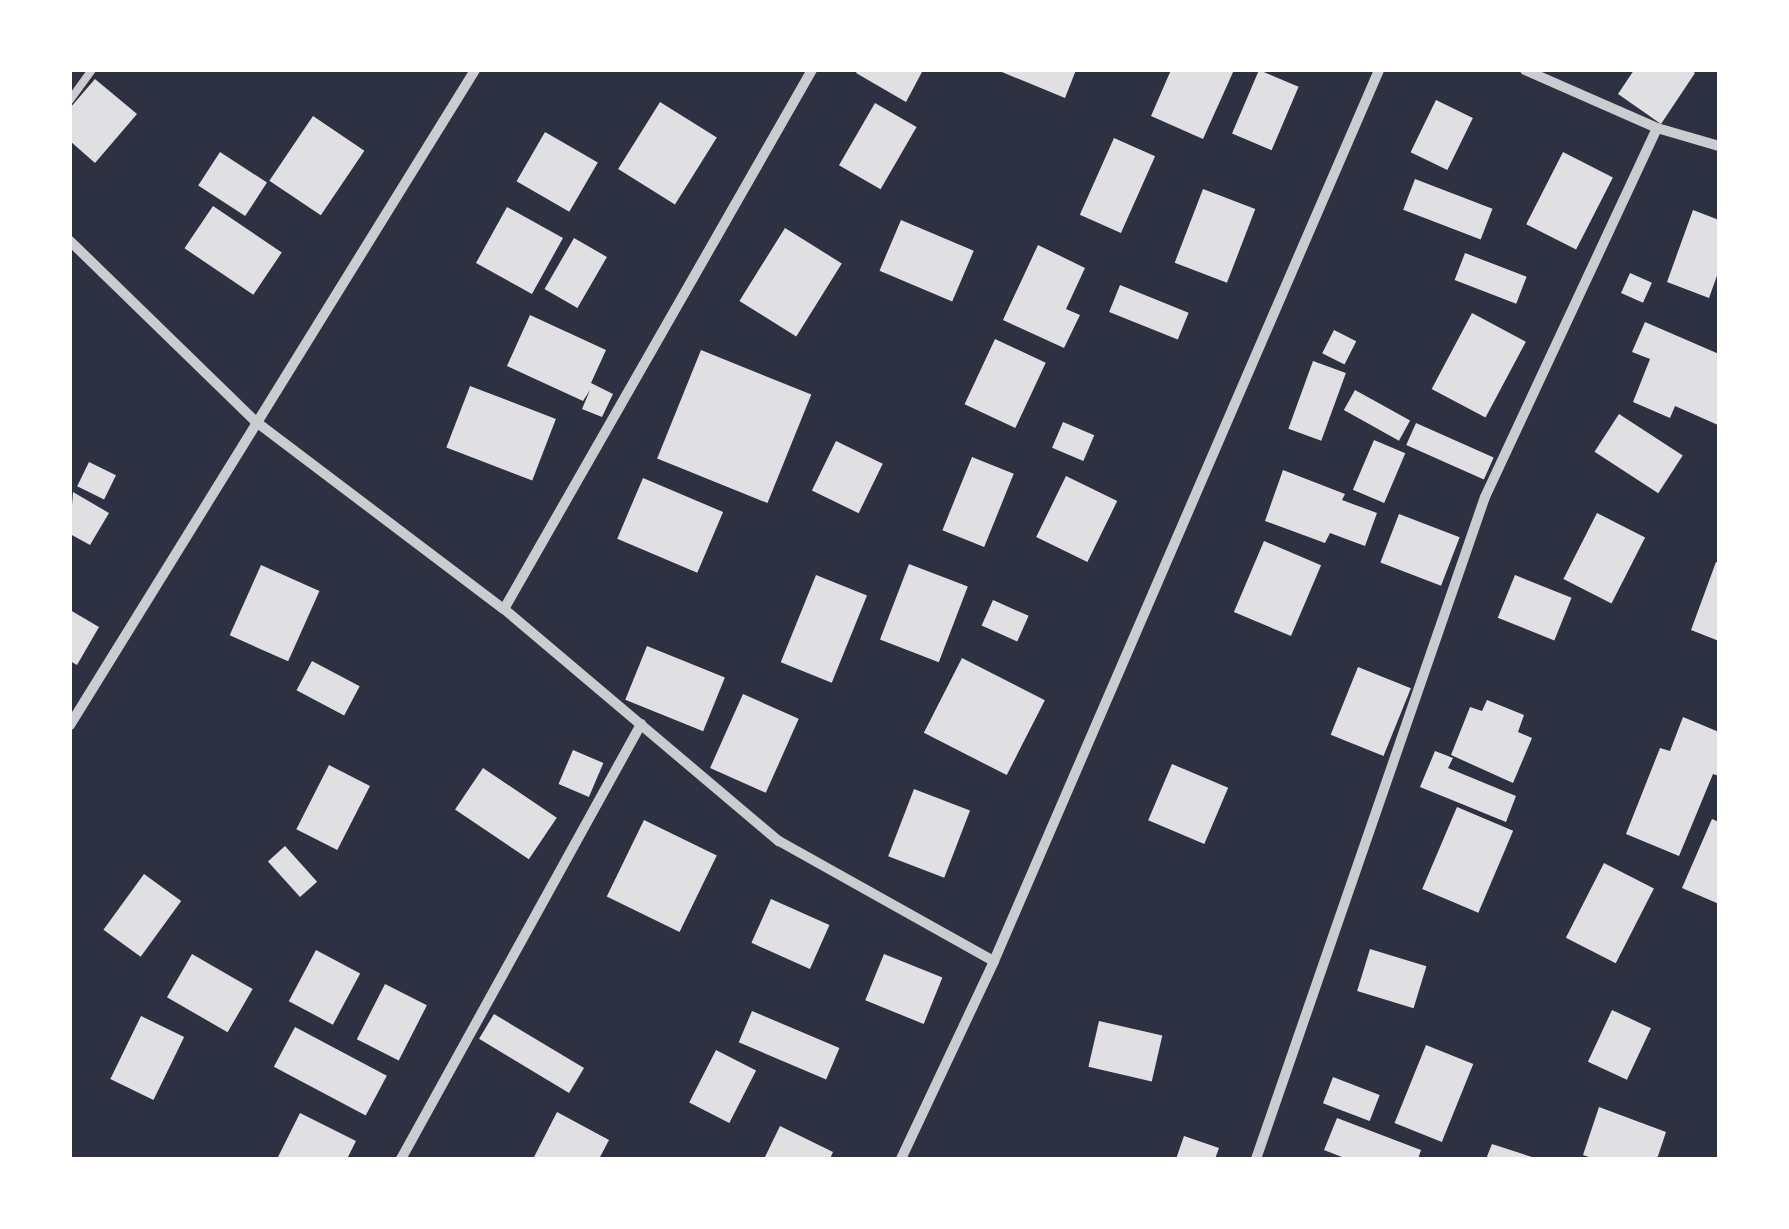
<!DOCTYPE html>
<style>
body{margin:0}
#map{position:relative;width:1789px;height:1229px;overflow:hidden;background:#2d3142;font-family:Rubik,sans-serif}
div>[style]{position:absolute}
.building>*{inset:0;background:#e0e0e3;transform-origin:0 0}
.service>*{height:8px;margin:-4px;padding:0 4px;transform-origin:4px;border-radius:4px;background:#caccd0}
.minor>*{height:10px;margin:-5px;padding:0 5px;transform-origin:5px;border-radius:5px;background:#caccd0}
span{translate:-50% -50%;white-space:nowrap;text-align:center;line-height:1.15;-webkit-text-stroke:8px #fff;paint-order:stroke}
.frame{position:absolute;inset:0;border:72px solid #fff;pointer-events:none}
</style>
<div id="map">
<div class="building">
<i style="clip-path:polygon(858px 70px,923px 70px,906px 102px,856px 73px)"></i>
<i style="clip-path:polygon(997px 70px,1076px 70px,1065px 98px)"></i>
<i style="clip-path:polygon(1171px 70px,1234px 70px,1203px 139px,1151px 116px)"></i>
<i style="left:1259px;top:70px;width:43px;height:69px;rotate:23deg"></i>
<i style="clip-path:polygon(1634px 70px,1691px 70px,1695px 73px,1661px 124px,1618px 94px)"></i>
<i style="clip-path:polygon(95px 79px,137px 114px,95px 163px,70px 141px,70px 108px)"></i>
<i style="left:1436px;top:100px;width:41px;height:58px;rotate:26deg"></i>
<i style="left:660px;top:102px;width:67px;height:79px;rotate:32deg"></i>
<i style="left:875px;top:103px;width:48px;height:72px;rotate:30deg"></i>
<i style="left:313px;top:116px;width:62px;height:78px;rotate:34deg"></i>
<i style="left:545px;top:132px;width:61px;height:57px;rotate:30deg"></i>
<i style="left:1114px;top:138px;width:45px;height:84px;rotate:24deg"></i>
<i style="left:220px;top:152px;width:56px;height:40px;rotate:33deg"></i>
<i style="left:1563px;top:152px;width:56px;height:81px;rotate:27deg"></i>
<i style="left:1415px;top:179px;width:83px;height:33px;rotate:21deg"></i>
<i style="left:1203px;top:189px;width:56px;height:79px;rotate:21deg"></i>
<i style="left:213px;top:206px;width:83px;height:51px;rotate:34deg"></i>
<i style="left:507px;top:207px;width:64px;height:64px;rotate:29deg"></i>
<i style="clip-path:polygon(1693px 210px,1719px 220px,1719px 270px,1709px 298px,1667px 282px)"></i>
<i style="left:901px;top:220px;width:79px;height:55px;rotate:23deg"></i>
<i style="left:785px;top:228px;width:67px;height:86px;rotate:32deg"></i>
<i style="left:574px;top:238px;width:38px;height:59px;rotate:30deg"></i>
<i style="clip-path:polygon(1038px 245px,1085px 268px,1066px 309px,1080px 315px,1064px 348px,1003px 320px)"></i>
<i style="left:1465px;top:253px;width:66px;height:29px;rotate:21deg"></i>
<i style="left:1630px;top:273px;width:24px;height:22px;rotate:24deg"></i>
<i style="left:1120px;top:285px;width:74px;height:29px;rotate:22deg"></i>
<i style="left:1472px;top:313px;width:61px;height:86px;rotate:28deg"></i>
<i style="clip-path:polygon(530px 315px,606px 350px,591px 383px,613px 394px,602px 417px,582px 409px,590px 390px,583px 401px,507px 366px)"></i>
<i style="clip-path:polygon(1645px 322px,1719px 354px,1718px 425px,1675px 406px,1670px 418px,1633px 402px,1650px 359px,1632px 352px)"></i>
<i style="left:1334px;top:330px;width:25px;height:26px;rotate:27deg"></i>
<i style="left:995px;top:339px;width:56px;height:72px;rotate:25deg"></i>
<i style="left:701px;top:350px;width:119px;height:117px;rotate:22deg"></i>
<i style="left:1313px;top:361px;width:35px;height:72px;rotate:20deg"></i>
<i style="left:470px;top:386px;width:92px;height:66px;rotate:21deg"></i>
<i style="left:1355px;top:390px;width:63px;height:23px;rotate:29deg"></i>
<i style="left:1619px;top:414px;width:76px;height:45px;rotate:33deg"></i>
<i style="left:1063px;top:422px;width:34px;height:28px;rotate:23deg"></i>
<i style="left:1416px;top:423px;width:85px;height:24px;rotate:24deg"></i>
<i style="left:1374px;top:440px;width:34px;height:54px;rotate:23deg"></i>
<i style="left:836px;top:441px;width:52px;height:55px;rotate:26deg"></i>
<i style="left:972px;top:457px;width:45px;height:79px;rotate:22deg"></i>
<i style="left:89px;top:462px;width:30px;height:27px;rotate:26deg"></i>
<i style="clip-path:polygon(1283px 470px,1345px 494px,1342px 500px,1377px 513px,1365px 546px,1330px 533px,1325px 543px,1265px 521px)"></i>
<i style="left:1066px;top:476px;width:57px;height:68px;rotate:26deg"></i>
<i style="left:643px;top:478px;width:87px;height:66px;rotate:23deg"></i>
<i style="clip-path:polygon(73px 492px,109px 513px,90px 545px,70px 534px)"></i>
<i style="left:1597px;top:513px;width:54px;height:74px;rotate:27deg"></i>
<i style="left:1399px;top:514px;width:65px;height:52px;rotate:21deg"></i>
<i style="left:1264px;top:541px;width:62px;height:77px;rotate:23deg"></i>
<i style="clip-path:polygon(1716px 562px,1719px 563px,1719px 641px,1691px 630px)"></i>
<i style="left:909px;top:564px;width:63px;height:81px;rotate:21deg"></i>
<i style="left:261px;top:565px;width:64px;height:77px;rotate:24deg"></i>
<i style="left:816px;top:575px;width:55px;height:94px;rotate:22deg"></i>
<i style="left:1515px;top:575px;width:61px;height:46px;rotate:22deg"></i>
<i style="left:993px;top:600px;width:39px;height:28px;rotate:24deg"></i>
<i style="clip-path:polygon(70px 610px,99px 627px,77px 665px,70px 661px)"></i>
<i style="left:647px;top:646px;width:84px;height:58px;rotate:22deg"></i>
<i style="left:962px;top:658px;width:93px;height:84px;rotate:27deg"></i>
<i style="left:312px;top:661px;width:54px;height:33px;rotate:28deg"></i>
<i style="left:1358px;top:667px;width:57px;height:73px;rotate:22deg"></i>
<i style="left:743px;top:694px;width:61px;height:81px;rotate:24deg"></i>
<i style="clip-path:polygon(1487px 700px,1524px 715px,1518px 732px,1532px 738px,1513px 783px,1451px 755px,1470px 707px,1482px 711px)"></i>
<i style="clip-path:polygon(1683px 717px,1719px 732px,1719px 776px,1713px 774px,1679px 856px,1626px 834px,1660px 748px,1670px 751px)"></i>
<i style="left:573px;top:750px;width:33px;height:37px;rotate:23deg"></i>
<i style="clip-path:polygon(1435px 751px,1453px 758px,1448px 768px,1516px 796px,1506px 822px,1420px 787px)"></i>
<i style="left:1172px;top:764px;width:61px;height:61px;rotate:23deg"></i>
<i style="left:329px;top:765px;width:46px;height:72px;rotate:27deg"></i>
<i style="left:483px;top:768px;width:89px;height:50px;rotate:34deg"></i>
<i style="left:914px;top:789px;width:60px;height:72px;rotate:21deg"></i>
<i style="left:1457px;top:807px;width:61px;height:89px;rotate:23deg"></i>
<i style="clip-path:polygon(1712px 819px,1719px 822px,1719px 904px,1682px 888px)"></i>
<i style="left:644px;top:820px;width:81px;height:85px;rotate:26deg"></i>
<i style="left:285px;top:846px;width:48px;height:23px;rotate:48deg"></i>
<i style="left:1604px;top:863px;width:56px;height:84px;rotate:27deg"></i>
<i style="left:144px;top:874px;width:46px;height:69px;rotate:36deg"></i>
<i style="left:771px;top:899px;width:64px;height:48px;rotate:24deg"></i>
<i style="left:1370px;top:949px;width:59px;height:44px;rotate:17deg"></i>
<i style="left:316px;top:950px;width:50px;height:58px;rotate:28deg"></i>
<i style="left:192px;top:954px;width:70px;height:50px;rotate:30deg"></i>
<i style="left:884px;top:954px;width:63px;height:50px;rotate:22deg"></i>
<i style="left:385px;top:984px;width:47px;height:62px;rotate:27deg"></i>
<i style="left:1612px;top:1010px;width:43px;height:57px;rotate:25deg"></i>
<i style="left:752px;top:1011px;width:95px;height:34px;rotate:23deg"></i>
<i style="left:494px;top:1014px;width:105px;height:29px;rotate:31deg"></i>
<i style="left:141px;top:1016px;width:48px;height:70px;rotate:26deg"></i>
<i style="left:1099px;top:1021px;width:65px;height:47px;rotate:13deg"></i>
<i style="left:295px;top:1027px;width:104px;height:45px;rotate:28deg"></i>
<i style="left:1426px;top:1045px;width:51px;height:84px;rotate:22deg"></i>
<i style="left:716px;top:1050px;width:45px;height:59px;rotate:27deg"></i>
<i style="left:1333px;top:1077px;width:50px;height:28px;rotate:21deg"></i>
<i style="clip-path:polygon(1599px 1107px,1666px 1132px,1657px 1159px,1595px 1159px,1583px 1155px)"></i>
<i style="clip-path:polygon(557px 1112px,609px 1140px,599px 1159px,533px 1159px)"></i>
<i style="clip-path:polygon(300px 1113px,356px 1141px,347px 1159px,277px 1159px)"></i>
<i style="clip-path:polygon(1337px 1118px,1421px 1150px,1418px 1159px,1347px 1159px,1324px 1150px)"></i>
<i style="clip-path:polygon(780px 1126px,833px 1152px,830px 1159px,764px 1159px)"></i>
<i style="clip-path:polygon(1184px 1136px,1219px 1148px,1215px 1159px,1176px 1159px)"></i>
<i style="clip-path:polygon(1492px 1144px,1535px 1158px,1535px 1159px,1486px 1159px)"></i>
</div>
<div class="service">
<i style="left:70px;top:100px;width:37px;rotate:-54deg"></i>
</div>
<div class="minor">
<i style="left:1525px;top:70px;width:144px;rotate:23.7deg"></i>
<i style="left:1657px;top:128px;width:65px;rotate:16.2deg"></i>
<i style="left:70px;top:241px;width:258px;rotate:44.2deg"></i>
<i style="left:255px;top:421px;width:312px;rotate:37.1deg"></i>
<i style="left:504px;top:609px;width:360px;rotate:40.2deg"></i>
<i style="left:779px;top:841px;width:246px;rotate:29.2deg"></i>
<i style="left:504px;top:609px;width:621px;rotate:-60.26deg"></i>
<i style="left:70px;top:725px;width:770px;rotate:-58.27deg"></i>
<i style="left:401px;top:1159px;width:497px;rotate:-61.1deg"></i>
<i style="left:901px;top:1159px;width:219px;rotate:-64.8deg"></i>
<i style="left:994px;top:961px;width:971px;rotate:-66.63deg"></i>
<i style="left:1256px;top:1159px;width:700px;rotate:-70.92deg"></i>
<i style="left:1485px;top:497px;width:407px;rotate:-65deg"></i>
</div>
<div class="frame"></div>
</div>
